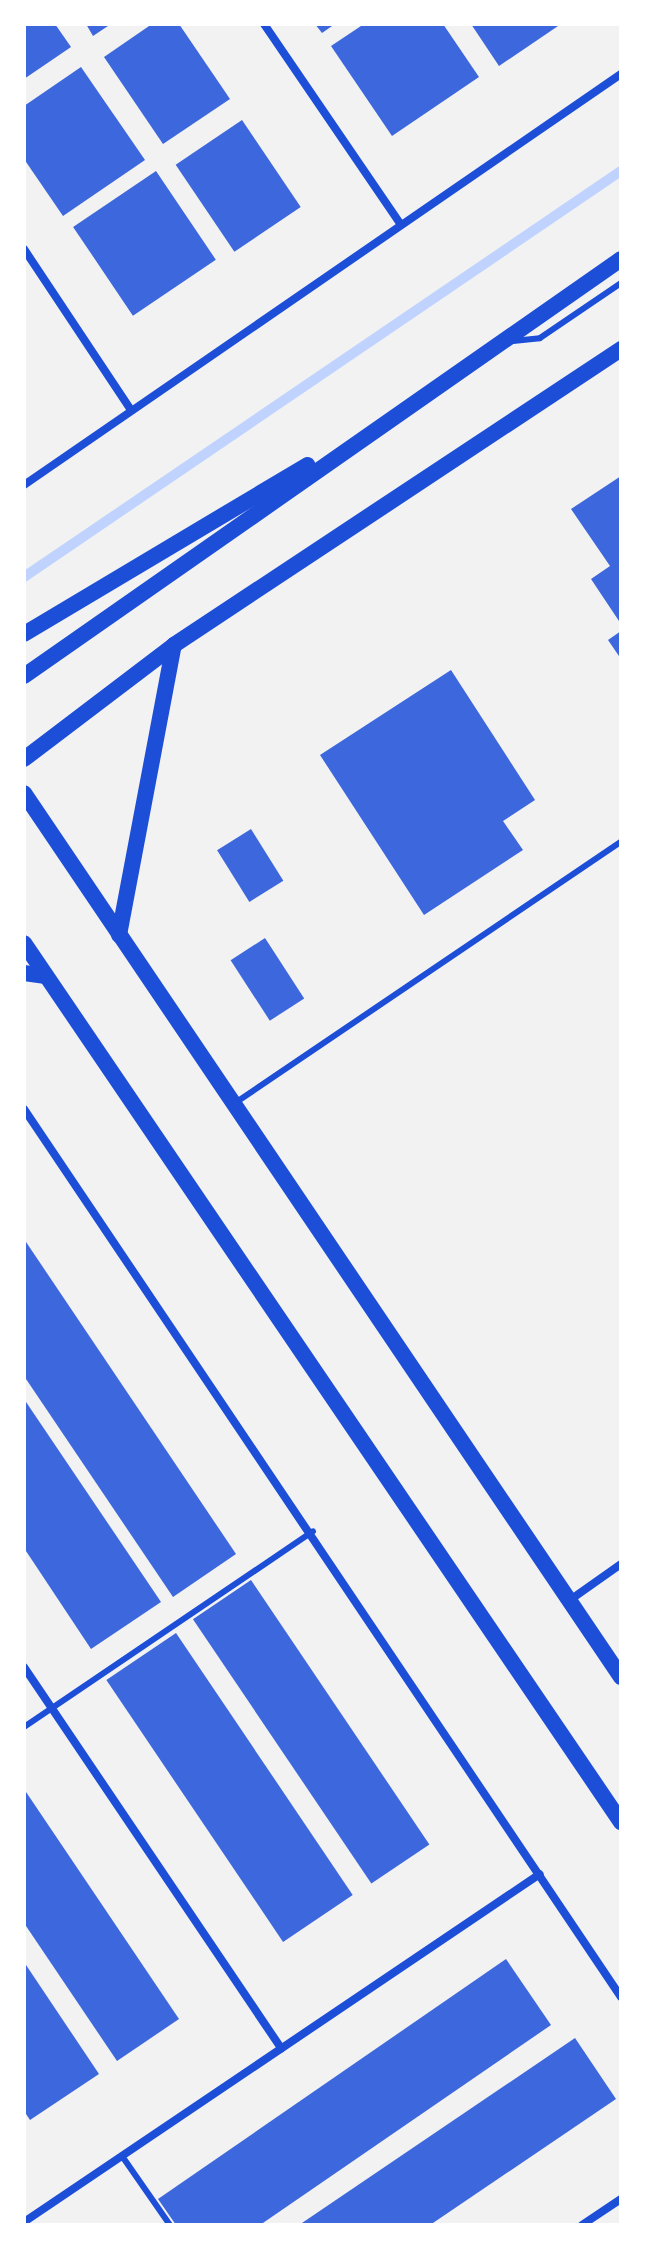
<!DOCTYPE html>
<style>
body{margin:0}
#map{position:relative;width:645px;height:2249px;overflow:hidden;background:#f2f2f2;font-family:Barlow,sans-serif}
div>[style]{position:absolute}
.stream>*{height:10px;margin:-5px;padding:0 5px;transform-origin:5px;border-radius:5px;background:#bfd3fe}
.building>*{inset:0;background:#3d67dc;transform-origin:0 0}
.service>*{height:6px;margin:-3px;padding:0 3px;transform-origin:3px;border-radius:3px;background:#1d4ed8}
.minor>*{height:8px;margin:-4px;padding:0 4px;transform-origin:4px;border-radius:4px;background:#1d4ed8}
.secondary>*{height:16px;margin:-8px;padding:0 8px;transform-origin:8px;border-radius:8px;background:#1d4ed8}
span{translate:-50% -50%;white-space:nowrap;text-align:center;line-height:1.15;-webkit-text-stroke:6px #fff;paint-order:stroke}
.frame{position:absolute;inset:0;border:26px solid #fff;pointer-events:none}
</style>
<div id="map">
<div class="stream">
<i style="left:24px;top:577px;width:722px;rotate:-34.22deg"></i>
</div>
<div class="building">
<i style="clip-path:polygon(24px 24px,55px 24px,71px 47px,24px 79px)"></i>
<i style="clip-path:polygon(86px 24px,111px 24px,93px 36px)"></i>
<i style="clip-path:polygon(152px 24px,179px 24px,230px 99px,163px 144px,104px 57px)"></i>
<i style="clip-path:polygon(315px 24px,335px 24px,322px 33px)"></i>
<i style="clip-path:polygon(364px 24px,443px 24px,479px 77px,392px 136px,331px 46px)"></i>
<i style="clip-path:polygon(471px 24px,561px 24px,499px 66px)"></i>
<i style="clip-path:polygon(81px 67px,145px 160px,63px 216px,24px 159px,24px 106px)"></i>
<i style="left:242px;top:120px;width:105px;height:80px;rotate:56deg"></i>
<i style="left:156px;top:171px;width:107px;height:100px;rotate:56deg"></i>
<i style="clip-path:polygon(621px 476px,621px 624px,591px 579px,610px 566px,571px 509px)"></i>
<i style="clip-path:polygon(621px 631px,621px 659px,608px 640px)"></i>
<i style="clip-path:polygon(451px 670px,535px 800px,503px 821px,523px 850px,424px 915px,320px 755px)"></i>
<i style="left:251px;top:829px;width:61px;height:40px;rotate:58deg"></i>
<i style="left:265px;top:938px;width:72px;height:41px;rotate:57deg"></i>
<i style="clip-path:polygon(24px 1239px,236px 1554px,173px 1597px,24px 1376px)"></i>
<i style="clip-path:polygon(24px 1399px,161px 1602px,91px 1649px,24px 1548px)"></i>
<i style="left:251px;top:1580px;width:319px;height:70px;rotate:56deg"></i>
<i style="left:176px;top:1633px;width:316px;height:84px;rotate:56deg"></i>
<i style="clip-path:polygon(24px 1789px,179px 2019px,117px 2061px,24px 1923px)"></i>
<i style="clip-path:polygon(506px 1959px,551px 2025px,260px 2225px,176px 2225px,158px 2199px)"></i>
<i style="clip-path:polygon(24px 1962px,99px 2074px,30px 2120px,24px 2111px)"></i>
<i style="clip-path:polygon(575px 2038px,616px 2099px,430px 2225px,299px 2225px)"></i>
</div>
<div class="service">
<i style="left:513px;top:341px;width:27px;rotate:-6deg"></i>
<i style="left:540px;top:338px;width:98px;rotate:-34.2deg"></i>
<i style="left:235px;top:1103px;width:466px;rotate:-34.1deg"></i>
<i style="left:24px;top:1727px;width:349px;rotate:-34.1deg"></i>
<i style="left:122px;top:2156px;width:84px;rotate:55.2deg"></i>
</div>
<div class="minor">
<i style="left:264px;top:24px;width:240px;rotate:55.7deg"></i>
<i style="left:24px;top:249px;width:193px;rotate:56.4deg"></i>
<i style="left:24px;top:485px;width:725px;rotate:-34.55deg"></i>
<i style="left:24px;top:1109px;width:1070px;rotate:56.09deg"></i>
<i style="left:570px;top:1600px;width:62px;rotate:-35.2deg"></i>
<i style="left:24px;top:1667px;width:460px;rotate:56deg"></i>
<i style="left:24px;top:2222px;width:622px;rotate:-34deg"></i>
<i style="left:582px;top:2225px;width:47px;rotate:-33.7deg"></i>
</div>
<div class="secondary">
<i style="left:24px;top:634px;width:330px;rotate:-30.8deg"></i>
<i style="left:24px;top:676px;width:728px;rotate:-34.93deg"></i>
<i style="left:24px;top:759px;width:188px;rotate:-37.2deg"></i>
<i style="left:174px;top:645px;width:536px;rotate:-33.51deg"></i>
<i style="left:24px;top:793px;width:1067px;rotate:55.97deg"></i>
<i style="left:119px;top:935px;width:295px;rotate:-79.3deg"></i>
<i style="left:24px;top:943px;width:1063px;rotate:55.82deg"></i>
<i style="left:24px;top:973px;width:22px;rotate:8deg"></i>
</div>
<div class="frame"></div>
</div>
